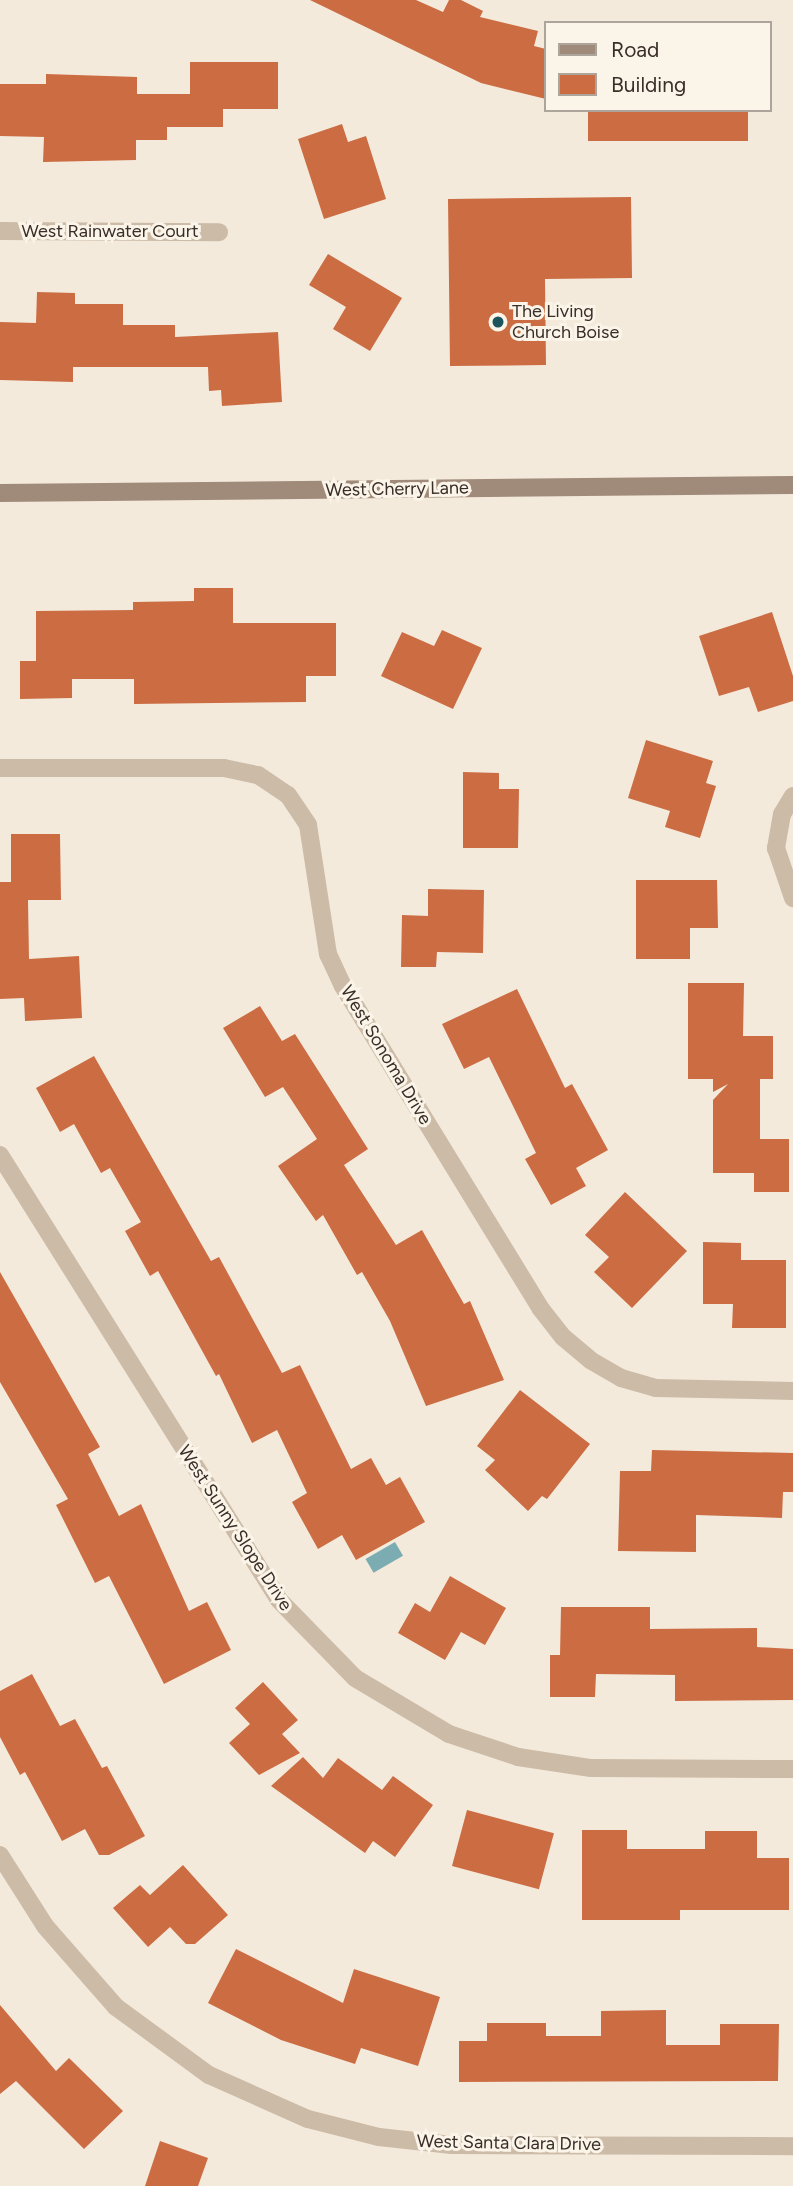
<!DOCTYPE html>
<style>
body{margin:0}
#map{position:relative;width:793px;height:2186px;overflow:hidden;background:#f3eadc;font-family:Figtree,sans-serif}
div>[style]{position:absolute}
.water>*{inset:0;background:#7aacb2;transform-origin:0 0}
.building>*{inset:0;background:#cc6c42;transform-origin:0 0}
.minor>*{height:18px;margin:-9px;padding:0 9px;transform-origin:9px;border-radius:9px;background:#ccbba7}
.secondary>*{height:18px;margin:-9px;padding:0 9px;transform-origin:9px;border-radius:9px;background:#a08a79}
.dots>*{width:19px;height:19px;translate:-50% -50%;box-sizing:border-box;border:4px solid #fbf4e9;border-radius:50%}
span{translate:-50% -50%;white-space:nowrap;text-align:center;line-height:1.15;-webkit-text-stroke:6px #fbf4e9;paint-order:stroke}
.street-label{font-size:18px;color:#392e28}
.poi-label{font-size:18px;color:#392e28}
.left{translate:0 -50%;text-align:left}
.legend{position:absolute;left:544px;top:21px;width:228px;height:91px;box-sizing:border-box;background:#fbf4e9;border:2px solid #ada59c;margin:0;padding:9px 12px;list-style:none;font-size:21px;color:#392e28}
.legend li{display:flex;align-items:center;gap:14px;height:35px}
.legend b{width:35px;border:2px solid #ada59c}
</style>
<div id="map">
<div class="water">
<i style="left:395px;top:1542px;width:16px;height:34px;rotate:60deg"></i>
</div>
<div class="building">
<i style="clip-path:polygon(310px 0,416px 0,443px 12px,449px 0,461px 0,483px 11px,480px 17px,538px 31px,534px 46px,546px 49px,546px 99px,481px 83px)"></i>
<i style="clip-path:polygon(190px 62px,278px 62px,278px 109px,223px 109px,223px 127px,167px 127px,167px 140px,136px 140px,136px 160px,43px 162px,44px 137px,0 136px,0 84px,46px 84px,46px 74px,137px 77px,137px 94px,190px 94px)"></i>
<i style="left:588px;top:110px;width:160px;height:31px"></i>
<i style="clip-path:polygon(342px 124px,348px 142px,366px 136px,386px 199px,324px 219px,298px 139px)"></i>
<i style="clip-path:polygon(631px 197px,632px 278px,545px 279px,546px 365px,450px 366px,448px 199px)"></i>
<i style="clip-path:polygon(328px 254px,402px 298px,370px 351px,333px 329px,346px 307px,309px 285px)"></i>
<i style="clip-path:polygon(37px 292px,75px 293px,75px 304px,123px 304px,123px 325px,175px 325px,175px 337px,278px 332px,282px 402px,222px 406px,221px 390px,209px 391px,208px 367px,73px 367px,73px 382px,0 380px,0 322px,36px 323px)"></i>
<i style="clip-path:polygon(194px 588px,233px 588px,233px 623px,336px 623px,336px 676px,306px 676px,306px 702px,134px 704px,134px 679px,72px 679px,72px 698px,20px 699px,20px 661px,36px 661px,36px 611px,133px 610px,133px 602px,194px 601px)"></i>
<i style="clip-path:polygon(772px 612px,793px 676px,793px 701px,758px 712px,749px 687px,719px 696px,699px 636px)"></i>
<i style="clip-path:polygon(442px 630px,482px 648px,453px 709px,381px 676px,402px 632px,434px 646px)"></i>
<i style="clip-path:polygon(646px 740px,713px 761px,706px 783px,716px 786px,700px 838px,665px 827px,670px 811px,628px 798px)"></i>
<i style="clip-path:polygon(463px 772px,499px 773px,499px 789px,519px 789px,518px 848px,463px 848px)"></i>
<i style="clip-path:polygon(11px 834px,60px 834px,61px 900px,28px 900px,29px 959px,79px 956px,82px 1018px,25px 1021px,24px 998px,0 999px,0 882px,11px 882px)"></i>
<i style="clip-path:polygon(636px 880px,717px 880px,718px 928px,690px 928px,690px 959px,636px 959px)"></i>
<i style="clip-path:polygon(428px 889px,484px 890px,483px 953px,437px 952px,436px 967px,401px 967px,402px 915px,428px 916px)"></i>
<i style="clip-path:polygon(688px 983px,744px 983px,743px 1036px,773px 1036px,773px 1079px,760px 1079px,760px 1139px,789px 1139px,789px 1192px,754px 1192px,754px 1173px,713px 1173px,713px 1100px,728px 1084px,713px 1092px,713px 1079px,688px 1079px)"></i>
<i style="clip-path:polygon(517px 989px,565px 1088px,572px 1084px,608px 1150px,576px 1168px,586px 1186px,551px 1205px,525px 1159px,536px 1153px,489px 1057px,464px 1069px,442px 1024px)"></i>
<i style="clip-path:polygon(260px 1006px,282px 1041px,295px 1034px,368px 1149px,344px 1165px,396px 1245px,422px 1230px,464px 1304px,470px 1301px,504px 1380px,426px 1406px,390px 1321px,362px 1272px,357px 1275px,323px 1215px,316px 1221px,278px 1166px,317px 1139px,283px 1087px,265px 1097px,223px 1028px)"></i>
<i style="clip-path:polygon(94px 1056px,211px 1261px,219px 1257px,282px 1373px,300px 1365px,351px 1469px,371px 1458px,386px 1485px,400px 1477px,425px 1522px,356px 1560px,342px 1535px,318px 1549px,292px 1502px,307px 1493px,277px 1430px,252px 1443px,219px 1374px,216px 1376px,158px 1271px,150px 1276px,125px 1231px,141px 1222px,110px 1168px,101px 1173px,74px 1124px,60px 1132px,36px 1088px)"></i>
<i style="clip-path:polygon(625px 1192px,687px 1251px,632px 1308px,594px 1272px,609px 1257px,585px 1235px)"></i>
<i style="clip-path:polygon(703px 1242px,741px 1243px,741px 1260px,786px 1260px,786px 1328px,732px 1328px,733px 1304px,703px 1304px)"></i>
<i style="clip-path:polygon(0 1272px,100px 1447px,88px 1454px,119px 1516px,141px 1504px,189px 1611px,207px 1602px,231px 1650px,164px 1684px,109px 1576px,95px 1583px,56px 1505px,68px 1499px,0 1382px)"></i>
<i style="clip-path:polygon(520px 1390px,590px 1444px,547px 1499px,542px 1496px,528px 1511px,485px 1470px,495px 1460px,477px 1446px)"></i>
<i style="clip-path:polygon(652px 1450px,793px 1453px,793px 1492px,783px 1492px,782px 1518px,696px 1515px,696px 1552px,618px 1551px,620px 1471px,651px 1471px)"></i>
<i style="clip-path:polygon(450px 1576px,506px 1608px,485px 1645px,461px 1632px,445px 1660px,398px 1633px,415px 1603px,430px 1612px)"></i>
<i style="clip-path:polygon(561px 1607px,650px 1607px,650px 1629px,757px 1628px,757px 1647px,793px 1649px,793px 1700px,675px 1701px,675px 1675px,596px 1674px,595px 1697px,550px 1697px,550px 1655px,560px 1655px)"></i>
<i style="clip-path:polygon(32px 1674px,60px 1726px,75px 1719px,102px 1768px,107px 1766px,145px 1836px,109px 1855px,99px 1855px,85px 1829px,62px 1841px,25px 1772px,20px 1775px,0 1737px,0 1691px)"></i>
<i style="clip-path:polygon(263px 1682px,298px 1720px,282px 1734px,300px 1753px,259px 1775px,229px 1743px,250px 1724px,235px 1708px)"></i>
<i style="clip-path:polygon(303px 1757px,323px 1778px,338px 1758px,382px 1790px,393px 1776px,433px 1805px,395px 1857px,373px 1841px,365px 1853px,271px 1786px)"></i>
<i style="left:467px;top:1810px;width:90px;height:58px;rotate:15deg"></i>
<i style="clip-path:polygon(582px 1830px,627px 1830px,627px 1849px,705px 1849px,705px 1831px,757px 1831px,757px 1858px,789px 1858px,789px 1910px,680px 1910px,680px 1920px,582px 1920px)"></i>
<i style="clip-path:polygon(183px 1865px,228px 1915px,195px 1944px,186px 1944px,170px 1927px,148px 1947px,113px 1908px,140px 1885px,150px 1895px)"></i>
<i style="clip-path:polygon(236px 1949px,343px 2003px,354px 1969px,440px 1997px,418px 2066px,361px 2048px,355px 2064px,281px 2040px,208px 2003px)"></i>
<i style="clip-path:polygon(0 2005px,56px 2071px,69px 2058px,123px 2111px,84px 2149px,16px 2081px,0 2094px)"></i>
<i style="clip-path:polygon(666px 2010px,666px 2045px,720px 2045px,720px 2024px,779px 2024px,778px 2081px,459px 2082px,459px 2041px,487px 2041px,487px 2023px,546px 2023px,546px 2036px,601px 2036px,601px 2011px)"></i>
<i style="clip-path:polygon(160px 2141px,208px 2158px,198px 2186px,145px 2186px)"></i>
</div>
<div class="minor">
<i style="left:0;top:231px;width:219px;rotate:0.3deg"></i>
<i style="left:0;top:768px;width:224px"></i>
<i style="left:224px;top:768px;width:35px;rotate:12deg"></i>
<i style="left:258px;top:775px;width:36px;rotate:34deg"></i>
<i style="left:288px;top:795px;width:36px;rotate:56deg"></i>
<i style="left:308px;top:825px;width:131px;rotate:81.2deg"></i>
<i style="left:328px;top:954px;width:35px;rotate:65deg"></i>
<i style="left:343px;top:986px;width:379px;rotate:58.5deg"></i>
<i style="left:541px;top:1309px;width:36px;rotate:52deg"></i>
<i style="left:563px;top:1337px;width:35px;rotate:40deg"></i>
<i style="left:590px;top:1360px;width:36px;rotate:30deg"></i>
<i style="left:621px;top:1378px;width:35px;rotate:16deg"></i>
<i style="left:655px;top:1388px;width:138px;rotate:1.2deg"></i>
<i style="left:793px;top:796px;width:21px;rotate:121deg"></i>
<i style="left:782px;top:814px;width:35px;rotate:100deg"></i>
<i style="left:776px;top:848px;width:53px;rotate:71.2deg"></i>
<i style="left:0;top:1155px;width:525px;rotate:57.91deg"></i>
<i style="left:279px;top:1600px;width:109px;rotate:45.7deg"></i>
<i style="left:355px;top:1678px;width:109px;rotate:30.8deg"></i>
<i style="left:449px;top:1734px;width:73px;rotate:18.4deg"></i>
<i style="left:518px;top:1757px;width:74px;rotate:8.6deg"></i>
<i style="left:591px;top:1768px;width:202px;rotate:0.3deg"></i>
<i style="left:0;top:1855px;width:84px;rotate:57.6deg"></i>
<i style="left:45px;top:1926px;width:108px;rotate:48.8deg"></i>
<i style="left:116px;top:2007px;width:115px;rotate:36.2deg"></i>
<i style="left:209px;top:2075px;width:108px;rotate:24deg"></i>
<i style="left:308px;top:2119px;width:73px;rotate:14.2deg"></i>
<i style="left:379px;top:2137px;width:73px;rotate:6.3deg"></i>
<i style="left:452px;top:2145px;width:341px;rotate:0.2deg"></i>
</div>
<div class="secondary">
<i style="left:0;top:493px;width:793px;rotate:-0.58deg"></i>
</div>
<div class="dots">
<i style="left:498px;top:322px;background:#1b545d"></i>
</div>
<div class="street-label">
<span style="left:110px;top:231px">West Rainwater Court</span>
<span style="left:397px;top:489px;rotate:-1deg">West Cherry Lane</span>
<span style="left:386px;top:1055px;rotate:59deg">West Sonoma Drive</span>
<span style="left:235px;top:1528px;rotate:57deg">West Sunny Slope Drive</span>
<span style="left:509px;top:2143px;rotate:1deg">West Santa Clara Drive</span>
</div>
<div class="poi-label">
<span class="left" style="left:512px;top:322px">The Living<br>Church Boise</span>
</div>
<ul class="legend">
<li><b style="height:9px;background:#a08a79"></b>Road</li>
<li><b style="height:19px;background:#cc6c42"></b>Building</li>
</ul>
</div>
